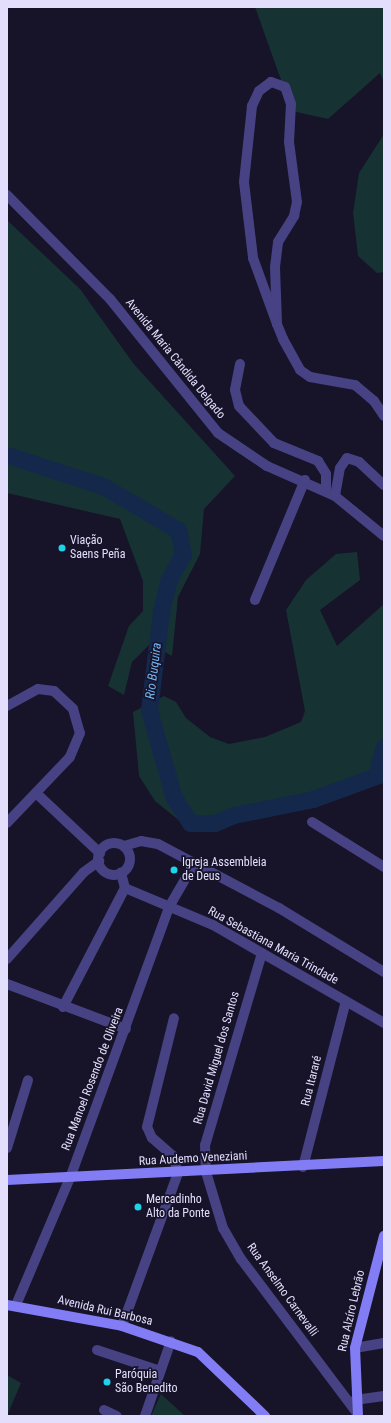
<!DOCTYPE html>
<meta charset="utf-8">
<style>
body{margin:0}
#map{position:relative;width:391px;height:1423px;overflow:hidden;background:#171329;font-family:"Roboto Condensed",sans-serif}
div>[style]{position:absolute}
.green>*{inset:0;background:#173232}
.river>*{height:17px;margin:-8.5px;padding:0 8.5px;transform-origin:8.5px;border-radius:8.5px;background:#14284c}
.street>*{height:10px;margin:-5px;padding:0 5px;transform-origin:5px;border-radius:5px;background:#464283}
.street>.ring{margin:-5px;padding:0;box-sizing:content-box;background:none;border:10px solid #464283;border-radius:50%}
.secondary>*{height:10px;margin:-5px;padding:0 5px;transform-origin:5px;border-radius:5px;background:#827df4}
.dots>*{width:11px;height:11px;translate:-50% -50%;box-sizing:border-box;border:2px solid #171329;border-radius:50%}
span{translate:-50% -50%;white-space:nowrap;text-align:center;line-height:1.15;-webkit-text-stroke:3.5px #171329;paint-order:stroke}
.street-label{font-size:12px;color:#e2defc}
.poi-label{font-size:12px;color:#e2defc}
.left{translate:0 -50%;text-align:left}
.water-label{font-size:13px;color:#75b6f3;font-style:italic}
.frame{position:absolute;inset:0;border:8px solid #e2defc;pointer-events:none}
</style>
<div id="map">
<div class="green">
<i style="clip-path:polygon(255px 7px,384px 7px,384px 83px,380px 73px,328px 119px,292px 111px)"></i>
<i style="clip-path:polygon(384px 134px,384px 272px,377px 273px,358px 256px,353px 213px,359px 173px)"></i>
<i style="clip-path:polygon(7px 220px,80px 289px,133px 363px,235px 476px,204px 509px,200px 554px,178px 597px,172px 656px,150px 644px,132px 662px,124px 695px,108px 686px,129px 626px,143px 611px,143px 581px,120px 519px,7px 493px)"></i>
<i style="clip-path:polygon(357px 552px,360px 580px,320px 610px,337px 646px,384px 604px,384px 783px,211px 827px,181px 822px,155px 801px,139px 776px,133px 712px,164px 696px,176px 702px,186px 718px,210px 737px,229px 744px,265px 737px,301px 722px,305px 711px,286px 610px,306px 580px,336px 554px)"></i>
<i style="clip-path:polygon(7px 1375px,21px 1383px,7px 1416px)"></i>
<i style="clip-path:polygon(161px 1394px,185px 1416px,151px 1416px)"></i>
</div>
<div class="river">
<i style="left:7px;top:455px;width:101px;rotate:17.9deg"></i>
<i style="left:103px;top:486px;width:87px;rotate:30.4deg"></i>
<i style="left:178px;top:530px;width:25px;rotate:78deg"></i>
<i style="left:183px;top:554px;width:29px;rotate:119deg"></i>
<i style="left:169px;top:579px;width:34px;rotate:104deg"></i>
<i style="left:161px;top:612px;width:99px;rotate:97deg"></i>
<i style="left:149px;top:710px;width:91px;rotate:74.1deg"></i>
<i style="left:174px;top:798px;width:30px;rotate:57deg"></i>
<i style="left:190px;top:823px;width:25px"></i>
<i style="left:215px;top:823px;width:21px;rotate:-23deg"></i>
<i style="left:234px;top:815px;width:81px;rotate:-11.4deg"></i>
<i style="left:313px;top:799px;width:67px;rotate:-20.1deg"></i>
<i style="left:376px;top:776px;width:30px;rotate:-75deg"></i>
</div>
<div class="street">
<i style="left:7px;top:195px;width:146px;rotate:45.3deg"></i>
<i style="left:110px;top:299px;width:172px;rotate:51.1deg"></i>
<i style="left:218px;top:433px;width:59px;rotate:34deg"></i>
<i style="left:267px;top:466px;width:74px;rotate:23.8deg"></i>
<i style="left:335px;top:496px;width:63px;rotate:39.2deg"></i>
<i style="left:277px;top:324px;width:57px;rotate:-92deg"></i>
<i style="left:275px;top:267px;width:25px;rotate:-83deg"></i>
<i style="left:278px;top:242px;width:31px;rotate:-58deg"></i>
<i style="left:294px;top:216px;width:14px;rotate:-78deg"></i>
<i style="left:297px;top:202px;width:61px;rotate:-97.6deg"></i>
<i style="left:289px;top:142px;width:38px;rotate:-87deg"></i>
<i style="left:291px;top:104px;width:18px;rotate:-109deg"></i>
<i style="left:285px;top:87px;width:15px;rotate:-160deg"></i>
<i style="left:271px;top:82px;width:15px;rotate:143deg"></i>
<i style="left:259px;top:91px;width:17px;rotate:115deg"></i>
<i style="left:252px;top:106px;width:76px;rotate:96deg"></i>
<i style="left:244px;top:182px;width:77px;rotate:83.2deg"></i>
<i style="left:253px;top:258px;width:70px;rotate:70deg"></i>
<i style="left:277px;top:324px;width:16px;rotate:68deg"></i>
<i style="left:283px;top:339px;width:35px;rotate:61deg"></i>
<i style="left:300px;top:370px;width:12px;rotate:35deg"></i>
<i style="left:310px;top:377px;width:46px;rotate:10.1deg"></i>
<i style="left:355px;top:385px;width:25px;rotate:40deg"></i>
<i style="left:374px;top:401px;width:18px;rotate:56deg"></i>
<i style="left:240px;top:364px;width:26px;rotate:101deg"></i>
<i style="left:235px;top:390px;width:16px;rotate:76deg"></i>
<i style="left:239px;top:406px;width:51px;rotate:46.6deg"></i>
<i style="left:274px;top:443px;width:48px;rotate:22.2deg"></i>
<i style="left:318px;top:461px;width:15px;rotate:58deg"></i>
<i style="left:326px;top:474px;width:17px;rotate:90deg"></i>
<i style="left:335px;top:496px;width:28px;rotate:-80deg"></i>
<i style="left:340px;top:468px;width:12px;rotate:-55deg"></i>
<i style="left:347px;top:458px;width:13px;rotate:18deg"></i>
<i style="left:359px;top:462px;width:34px;rotate:43deg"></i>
<i style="left:255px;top:600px;width:130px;rotate:-67.4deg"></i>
<i style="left:7px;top:706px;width:35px;rotate:-29deg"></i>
<i style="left:38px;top:689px;width:16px;rotate:7deg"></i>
<i style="left:54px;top:691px;width:26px;rotate:43deg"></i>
<i style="left:73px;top:709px;width:25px;rotate:74deg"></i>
<i style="left:80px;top:733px;width:26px;rotate:113deg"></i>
<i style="left:70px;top:757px;width:91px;rotate:133.7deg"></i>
<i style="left:36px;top:793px;width:88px;rotate:43.2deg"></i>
<i style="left:312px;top:822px;width:85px;rotate:32deg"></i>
<i class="ring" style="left:98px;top:843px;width:22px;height:22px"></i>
<i style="left:124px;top:846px;width:18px;rotate:-16deg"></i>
<i style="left:141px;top:841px;width:17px;rotate:10deg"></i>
<i style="left:158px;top:844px;width:137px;rotate:27.9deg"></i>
<i style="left:279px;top:908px;width:123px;rotate:31.4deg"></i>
<i style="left:125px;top:888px;width:95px;rotate:22.8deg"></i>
<i style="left:213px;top:925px;width:197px;rotate:29.8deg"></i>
<i style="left:262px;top:953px;width:200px;rotate:106.5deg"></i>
<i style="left:205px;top:1145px;width:27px;rotate:88deg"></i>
<i style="left:206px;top:1172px;width:59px;rotate:73.1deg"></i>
<i style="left:223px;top:1228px;width:36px;rotate:60deg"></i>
<i style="left:241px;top:1259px;width:193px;rotate:53deg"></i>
<i style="left:7px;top:959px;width:116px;rotate:-48.5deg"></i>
<i style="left:84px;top:872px;width:19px;rotate:-36deg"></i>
<i style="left:7px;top:984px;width:127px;rotate:20.7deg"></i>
<i style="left:63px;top:1007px;width:134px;rotate:-62.5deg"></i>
<i style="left:125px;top:888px;width:16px;rotate:-105deg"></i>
<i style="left:7px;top:1148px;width:71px;rotate:-72.8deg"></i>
<i style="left:303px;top:1167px;width:171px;rotate:-75.5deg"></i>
<i style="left:16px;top:1305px;width:138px;rotate:-67deg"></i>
<i style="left:70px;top:1178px;width:289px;rotate:-69.9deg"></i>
<i style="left:169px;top:907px;width:50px;rotate:-59.8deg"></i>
<i style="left:122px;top:1326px;width:163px;rotate:-69.9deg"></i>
<i style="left:178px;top:1173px;width:18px;rotate:-106deg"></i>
<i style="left:173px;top:1156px;width:28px;rotate:-139deg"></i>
<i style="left:152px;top:1138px;width:12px;rotate:-114deg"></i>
<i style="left:147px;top:1127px;width:112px;rotate:-76.1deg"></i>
<i style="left:355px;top:1348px;width:29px;rotate:-10deg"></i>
<i style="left:97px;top:1350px;width:66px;rotate:18.4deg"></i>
<i style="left:355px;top:1400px;width:29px;rotate:-8deg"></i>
<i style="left:104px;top:1410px;width:14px;rotate:25deg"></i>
<i style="left:145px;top:1416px;width:79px;rotate:-70.9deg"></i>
</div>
<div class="secondary">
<i style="left:7px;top:1180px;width:377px;rotate:-2.9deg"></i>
<i style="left:7px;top:1305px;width:117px;rotate:10.3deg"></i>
<i style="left:122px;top:1326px;width:80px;rotate:18.9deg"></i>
<i style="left:198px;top:1352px;width:93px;rotate:43.7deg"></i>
<i style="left:358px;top:1416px;width:68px;rotate:-92.5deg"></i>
<i style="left:355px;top:1348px;width:116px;rotate:-75.5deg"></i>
</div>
<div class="dots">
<i style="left:62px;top:548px;background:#1bd3eb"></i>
<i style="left:174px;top:870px;background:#1bd3eb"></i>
<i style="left:138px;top:1207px;background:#1bd3eb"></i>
<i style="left:107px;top:1382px;background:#1bd3eb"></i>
</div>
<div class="street-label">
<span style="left:175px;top:359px;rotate:51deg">Avenida Maria Cândida Delgado</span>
<span style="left:273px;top:946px;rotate:29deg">Rua Sebastiana Maria Trindade</span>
<span style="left:217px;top:1058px;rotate:-74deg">Rua David Miguel dos Santos</span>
<span style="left:93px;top:1079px;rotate:-69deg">Rua Manoel Rosendo de Oliveira</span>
<span style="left:312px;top:1081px;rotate:-76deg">Rua Itararé</span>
<span style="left:193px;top:1159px;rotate:-3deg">Rua Audemo Veneziani</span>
<span style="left:282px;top:1290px;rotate:54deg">Rua Anselmo Carnevalli</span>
<span style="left:105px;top:1311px;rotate:13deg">Avenida Rui Barbosa</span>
<span style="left:352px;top:1311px;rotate:-77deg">Rua Alzíro Lebrão</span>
</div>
<div class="poi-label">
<span class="left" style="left:70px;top:548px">Viação<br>Saens Peña</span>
<span class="left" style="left:182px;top:870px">Igreja Assembleia<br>de Deus</span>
<span class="left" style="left:146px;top:1207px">Mercadinho<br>Alto da Ponte</span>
<span class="left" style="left:115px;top:1382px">Paróquia<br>São Benedito</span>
</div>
<div class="water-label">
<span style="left:154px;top:671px;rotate:-83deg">Rio Buquira</span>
</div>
<div class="frame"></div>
</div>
